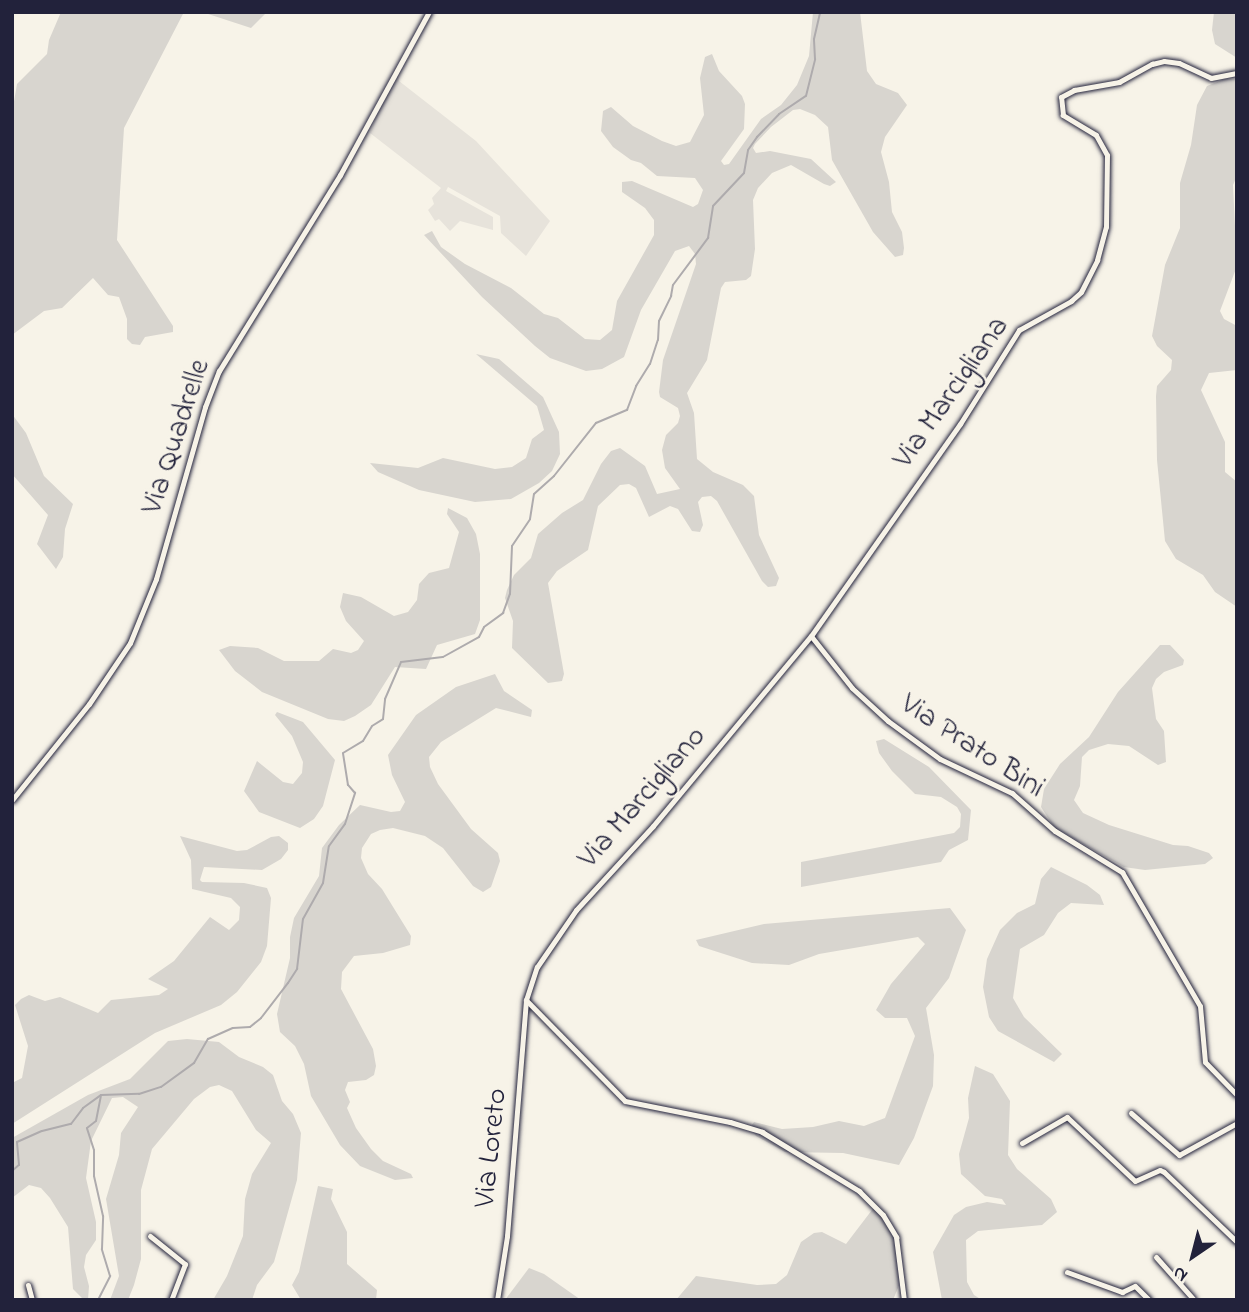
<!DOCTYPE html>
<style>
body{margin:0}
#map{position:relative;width:1249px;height:1312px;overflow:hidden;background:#f7f3e8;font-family:"Indie Flower",sans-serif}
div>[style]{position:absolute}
.built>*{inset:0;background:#e7e3db}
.green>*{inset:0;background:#d8d5cf}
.stream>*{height:2px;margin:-1px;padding:0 1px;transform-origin:1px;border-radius:1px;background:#aeabad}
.roads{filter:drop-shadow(0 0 2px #22223b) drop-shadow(0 0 2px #22223b)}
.minor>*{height:5px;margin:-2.5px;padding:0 2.5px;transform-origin:2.5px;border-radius:2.5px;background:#f7f3e8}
span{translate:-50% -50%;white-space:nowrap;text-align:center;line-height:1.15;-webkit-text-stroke:5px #f7f3e8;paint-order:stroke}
.street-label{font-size:30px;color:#22223b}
.frame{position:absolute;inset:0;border:14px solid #22223b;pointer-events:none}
.north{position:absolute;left:1158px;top:1221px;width:70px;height:70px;-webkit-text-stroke:5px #f7f3e8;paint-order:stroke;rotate:215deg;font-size:19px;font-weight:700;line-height:28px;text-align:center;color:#22223b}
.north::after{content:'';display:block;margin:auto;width:24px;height:32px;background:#22223b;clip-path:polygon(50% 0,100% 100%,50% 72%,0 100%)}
</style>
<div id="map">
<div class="built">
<i style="clip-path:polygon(398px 75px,399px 81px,476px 141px,550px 221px,526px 256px,501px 233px,500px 216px,448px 187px,446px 191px,493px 217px,493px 230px,460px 221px,450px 231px,439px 219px,435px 221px,428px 210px,434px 204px,432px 198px,441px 188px,370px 133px,381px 104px)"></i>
</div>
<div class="green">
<i style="clip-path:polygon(61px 12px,184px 12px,124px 128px,117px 240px,173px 326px,173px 332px,145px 337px,140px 345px,132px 344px,127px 339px,127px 319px,119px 297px,108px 295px,93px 278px,62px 308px,44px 311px,12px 335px,12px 113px,17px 84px,47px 54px,49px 40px)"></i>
<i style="clip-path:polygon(202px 12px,267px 12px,251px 28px)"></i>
<i style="clip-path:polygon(813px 12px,860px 12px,867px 71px,876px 84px,898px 93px,907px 105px,885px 137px,881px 152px,889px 182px,892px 212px,902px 232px,904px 248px,903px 255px,895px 257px,873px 232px,832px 160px,828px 127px,815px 115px,800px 109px,793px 110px,771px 127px,755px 144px,753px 148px,756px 153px,770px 151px,811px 159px,836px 182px,830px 186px,824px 184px,791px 165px,772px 173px,758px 188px,753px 200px,755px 249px,751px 276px,746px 280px,725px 282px,721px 288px,707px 360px,687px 393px,694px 413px,697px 459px,713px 472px,743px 485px,754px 496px,759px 535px,779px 578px,776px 586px,768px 587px,762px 581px,717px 501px,711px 496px,702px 497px,698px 502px,703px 525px,700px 532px,692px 531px,678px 509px,670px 506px,649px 517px,636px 488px,629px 484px,620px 485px,598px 506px,588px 550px,557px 571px,548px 583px,564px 674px,562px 681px,548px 683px,512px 648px,513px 621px,505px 598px,507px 590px,514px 575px,531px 558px,538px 534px,562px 513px,583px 500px,601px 464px,611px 451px,620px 448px,645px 466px,657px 494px,680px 489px,665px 468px,662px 450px,666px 435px,678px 423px,680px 416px,678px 408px,660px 397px,659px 392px,663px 360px,696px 264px,695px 254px,689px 246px,675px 251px,641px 310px,624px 357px,602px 369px,586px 371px,550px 358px,535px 346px,482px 297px,424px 235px,432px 231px,441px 247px,465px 264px,511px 288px,544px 314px,558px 318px,585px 339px,600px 340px,612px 330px,617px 301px,654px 235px,654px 220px,645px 208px,622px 192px,622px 182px,632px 181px,693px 207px,698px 204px,703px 190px,695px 178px,657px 176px,641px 163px,631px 160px,613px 147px,601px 131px,603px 111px,611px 107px,633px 126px,662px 141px,676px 146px,690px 142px,704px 115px,700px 78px,705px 57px,712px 54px,719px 71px,742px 96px,745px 104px,744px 129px,721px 161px,724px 165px,729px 164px,761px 119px,781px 105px,797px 85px,809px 56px)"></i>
<i style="clip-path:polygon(1214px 12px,1237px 12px,1237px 58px,1215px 44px,1212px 30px)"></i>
<i style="clip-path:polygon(1225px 79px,1237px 79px,1237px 176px,1233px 185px,1237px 266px,1220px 311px,1224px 319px,1237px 326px,1237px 370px,1209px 373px,1201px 390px,1225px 442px,1225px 472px,1237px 482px,1237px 607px,1215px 592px,1203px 575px,1176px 559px,1165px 541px,1157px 460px,1156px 396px,1157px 386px,1171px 370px,1172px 360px,1157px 346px,1152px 336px,1165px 265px,1180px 228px,1180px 183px,1191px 145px,1197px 105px,1207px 86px)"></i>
<i style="clip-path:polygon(476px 354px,499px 359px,543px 397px,559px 432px,560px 454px,552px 471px,539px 483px,511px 499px,475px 502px,419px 490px,378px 472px,370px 463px,418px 468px,443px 458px,495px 469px,512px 467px,526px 458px,532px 439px,544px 430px,537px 406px)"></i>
<i style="clip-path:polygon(12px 414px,26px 433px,44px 476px,73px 504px,65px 529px,63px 557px,56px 569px,37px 544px,48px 515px,12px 474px)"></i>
<i style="clip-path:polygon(448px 508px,467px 518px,476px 534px,480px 554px,480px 620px,475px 634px,437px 645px,426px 669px,395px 667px,371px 705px,355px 716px,344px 721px,328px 719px,262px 692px,235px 671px,219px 650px,230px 646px,258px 648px,284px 661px,319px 661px,333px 649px,351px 653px,358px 650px,364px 641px,346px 621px,340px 607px,343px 593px,361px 597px,394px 616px,408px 612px,417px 600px,419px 584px,429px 573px,449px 568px,459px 532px,447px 514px)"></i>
<i style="clip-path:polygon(1160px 645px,1170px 645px,1184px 660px,1183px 665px,1164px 672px,1156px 679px,1152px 688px,1156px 719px,1164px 731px,1166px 762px,1158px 765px,1129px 746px,1108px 744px,1089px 750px,1082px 757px,1080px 786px,1074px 800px,1083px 813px,1109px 825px,1173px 845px,1188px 846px,1209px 853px,1213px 858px,1205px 864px,1145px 870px,1124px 867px,1078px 841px,1054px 827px,1041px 807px,1044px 789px,1060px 764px,1089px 737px,1118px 692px)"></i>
<i style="clip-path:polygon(495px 674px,504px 691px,532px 710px,531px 717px,496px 708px,441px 742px,429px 757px,430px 767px,438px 784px,471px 829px,498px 853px,500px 861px,491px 887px,483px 892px,473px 886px,443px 848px,425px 836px,393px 828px,380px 830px,371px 834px,362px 848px,361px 858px,368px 874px,382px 889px,411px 936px,410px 945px,383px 953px,354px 956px,342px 972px,341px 989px,373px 1049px,376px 1066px,374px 1075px,366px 1080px,348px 1082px,345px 1090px,350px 1102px,347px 1108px,356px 1128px,371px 1149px,383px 1161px,411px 1174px,413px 1178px,395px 1180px,360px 1166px,340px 1145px,311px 1096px,304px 1064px,295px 1046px,280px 1032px,277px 1014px,290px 958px,290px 937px,294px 918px,319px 876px,322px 848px,339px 825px,360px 805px,391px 812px,400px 811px,405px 802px,392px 775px,388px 755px,416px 715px,456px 687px)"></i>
<i style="clip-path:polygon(277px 712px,303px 722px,335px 760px,323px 806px,314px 819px,300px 828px,259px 812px,244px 791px,257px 761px,283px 782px,293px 784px,302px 773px,303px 762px,292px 736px,275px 715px)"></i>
<i style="clip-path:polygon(884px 739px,929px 767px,971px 810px,968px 840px,949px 850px,941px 862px,801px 887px,801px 862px,954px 833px,960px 827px,961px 814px,957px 807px,941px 797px,915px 794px,892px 771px,879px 753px,876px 741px)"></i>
<i style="clip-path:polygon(180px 836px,237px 851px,247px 850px,271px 837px,279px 836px,288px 843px,288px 850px,281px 859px,262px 870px,204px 867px,200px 880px,202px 882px,244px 883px,267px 888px,271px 898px,267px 946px,261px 962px,237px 992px,221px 1005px,155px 1033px,12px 1124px,12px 1083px,22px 1078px,28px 1046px,15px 1005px,21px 999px,29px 995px,45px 1001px,60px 997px,98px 1013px,111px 1000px,159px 995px,168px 989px,148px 979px,174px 961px,210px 917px,229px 930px,239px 920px,240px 907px,231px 898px,192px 889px,191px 860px)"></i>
<i style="clip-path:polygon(1051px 867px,1087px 885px,1100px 895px,1104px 905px,1071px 903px,1058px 913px,1044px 935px,1020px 949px,1013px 998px,1024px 1017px,1062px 1054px,1054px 1062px,998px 1031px,989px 1017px,983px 987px,987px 959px,1000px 930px,1017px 913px,1035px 904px,1041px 879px)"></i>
<i style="clip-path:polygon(950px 908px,966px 930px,949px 978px,926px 1008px,934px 1055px,933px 1086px,914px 1138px,899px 1165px,843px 1153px,785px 1152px,756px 1136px,750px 1128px,754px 1122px,782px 1129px,813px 1127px,839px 1121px,864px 1126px,885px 1118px,915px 1036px,907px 1018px,885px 1018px,876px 1010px,891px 984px,925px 944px,918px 937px,819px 954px,789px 965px,752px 963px,699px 946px,696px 940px,764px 924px)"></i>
<i style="clip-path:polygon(187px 1039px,219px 1042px,239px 1057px,263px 1067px,273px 1075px,282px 1101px,293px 1114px,301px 1133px,297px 1180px,274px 1262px,257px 1285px,252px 1300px,213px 1300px,227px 1276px,243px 1236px,245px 1199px,252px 1174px,271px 1143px,256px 1130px,232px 1091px,219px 1085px,210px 1087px,194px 1099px,152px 1149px,141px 1190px,141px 1259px,134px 1285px,128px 1300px,110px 1300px,119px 1276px,106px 1199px,119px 1155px,121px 1133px,138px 1107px,123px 1097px,112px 1098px,91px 1141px,86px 1178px,96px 1222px,96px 1240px,86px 1255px,84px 1267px,89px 1286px,88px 1300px,84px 1300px,73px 1289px,68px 1227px,50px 1198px,41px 1188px,29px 1185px,12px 1198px,12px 1138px,88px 1095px,130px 1079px,168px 1041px)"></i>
<i style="clip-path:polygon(975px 1066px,993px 1074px,1010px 1101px,1008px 1155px,1017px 1169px,1051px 1199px,1057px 1212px,1042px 1225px,978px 1231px,966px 1240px,967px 1282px,974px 1295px,982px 1300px,942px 1300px,933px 1252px,954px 1215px,966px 1207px,987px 1202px,1006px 1205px,1002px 1199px,985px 1196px,961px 1174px,959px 1154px,969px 1118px,968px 1098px)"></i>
<i style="clip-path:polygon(318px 1186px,333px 1189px,331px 1199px,347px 1232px,347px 1264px,377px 1290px,376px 1300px,301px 1300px,292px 1285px,299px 1272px)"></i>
<i style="clip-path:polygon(875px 1206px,896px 1237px,900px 1283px,893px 1300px,676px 1300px,696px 1276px,757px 1285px,776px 1284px,787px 1275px,801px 1242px,814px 1233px,822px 1232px,846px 1244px)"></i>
<i style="clip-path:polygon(529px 1268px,544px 1274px,581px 1300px,505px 1300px)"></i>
</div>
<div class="stream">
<i style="left:12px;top:1171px;width:9px;rotate:-41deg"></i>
<i style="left:19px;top:1165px;width:23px;rotate:-95deg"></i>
<i style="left:17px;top:1142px;width:27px;rotate:-24deg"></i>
<i style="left:42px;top:1131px;width:30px;rotate:-14deg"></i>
<i style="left:71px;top:1124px;width:20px;rotate:-53deg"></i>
<i style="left:83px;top:1108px;width:22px;rotate:-36deg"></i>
<i style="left:101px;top:1095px;width:38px;rotate:-2deg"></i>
<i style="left:139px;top:1094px;width:23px;rotate:-18deg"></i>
<i style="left:161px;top:1087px;width:41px;rotate:-36deg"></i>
<i style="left:194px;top:1063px;width:28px;rotate:-60deg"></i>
<i style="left:208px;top:1039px;width:27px;rotate:-24deg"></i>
<i style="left:233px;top:1028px;width:17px;rotate:-3deg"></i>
<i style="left:250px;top:1027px;width:14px;rotate:-39deg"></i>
<i style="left:261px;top:1018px;width:44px;rotate:-52.4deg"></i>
<i style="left:288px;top:983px;width:17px;rotate:-57deg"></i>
<i style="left:297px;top:969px;width:50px;rotate:-83.2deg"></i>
<i style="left:303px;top:919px;width:41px;rotate:-60.9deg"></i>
<i style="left:323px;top:883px;width:37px;rotate:-81deg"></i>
<i style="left:329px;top:846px;width:27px;rotate:-54deg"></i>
<i style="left:345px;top:824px;width:33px;rotate:-72deg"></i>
<i style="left:355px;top:793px;width:11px;rotate:-131deg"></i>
<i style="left:348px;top:785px;width:32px;rotate:-99deg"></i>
<i style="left:343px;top:753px;width:23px;rotate:-31deg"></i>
<i style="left:363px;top:741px;width:17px;rotate:-59deg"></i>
<i style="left:372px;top:726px;width:13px;rotate:-32deg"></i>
<i style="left:383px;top:719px;width:20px;rotate:-84deg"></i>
<i style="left:385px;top:699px;width:40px;rotate:-66.6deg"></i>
<i style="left:401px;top:662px;width:42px;rotate:-6.8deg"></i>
<i style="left:443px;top:657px;width:41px;rotate:-29.1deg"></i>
<i style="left:479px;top:637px;width:11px;rotate:-63deg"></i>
<i style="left:484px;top:627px;width:24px;rotate:-36deg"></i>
<i style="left:503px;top:613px;width:20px;rotate:-70deg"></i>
<i style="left:510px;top:594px;width:48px;rotate:-87.6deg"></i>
<i style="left:512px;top:546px;width:32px;rotate:-56deg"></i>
<i style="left:530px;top:519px;width:25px;rotate:-81deg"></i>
<i style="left:534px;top:494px;width:27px;rotate:-42deg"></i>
<i style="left:554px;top:476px;width:68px;rotate:-51.6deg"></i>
<i style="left:596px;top:423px;width:34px;rotate:-23deg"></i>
<i style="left:627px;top:410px;width:26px;rotate:-69deg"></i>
<i style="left:636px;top:386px;width:26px;rotate:-58deg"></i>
<i style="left:650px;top:364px;width:25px;rotate:-72deg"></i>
<i style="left:658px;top:340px;width:19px;rotate:-87deg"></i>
<i style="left:659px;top:321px;width:28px;rotate:-64deg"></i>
<i style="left:671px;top:296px;width:11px;rotate:-80deg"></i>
<i style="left:673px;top:285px;width:59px;rotate:-53.3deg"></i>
<i style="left:708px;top:238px;width:32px;rotate:-81deg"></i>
<i style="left:713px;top:206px;width:45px;rotate:-46.8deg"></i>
<i style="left:744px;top:173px;width:23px;rotate:-80deg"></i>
<i style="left:748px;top:150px;width:16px;rotate:-55deg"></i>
<i style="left:757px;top:137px;width:32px;rotate:-46deg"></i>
<i style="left:779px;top:114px;width:32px;rotate:-34deg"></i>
<i style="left:806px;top:96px;width:38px;rotate:-76deg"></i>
<i style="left:815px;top:59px;width:20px;rotate:-93deg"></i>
<i style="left:814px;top:39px;width:28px;rotate:-77deg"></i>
<i style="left:98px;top:1300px;width:27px;rotate:-63deg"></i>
<i style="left:110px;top:1276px;width:28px;rotate:-107deg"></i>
<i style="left:102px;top:1249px;width:33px;rotate:-88deg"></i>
<i style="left:103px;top:1216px;width:41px;rotate:-102.7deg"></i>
<i style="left:94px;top:1176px;width:26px;rotate:-90deg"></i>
<i style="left:94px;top:1150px;width:23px;rotate:-108deg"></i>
<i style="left:87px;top:1128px;width:11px;rotate:-38deg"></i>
<i style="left:96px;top:1121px;width:25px;rotate:-79deg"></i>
</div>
<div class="roads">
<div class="minor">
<i style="left:811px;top:636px;width:66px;rotate:51.7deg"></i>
<i style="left:852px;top:688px;width:49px;rotate:42.5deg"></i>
<i style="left:888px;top:721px;width:64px;rotate:36.2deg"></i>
<i style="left:940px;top:759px;width:80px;rotate:25.3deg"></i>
<i style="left:1012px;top:793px;width:57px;rotate:41.5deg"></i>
<i style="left:1055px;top:831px;width:79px;rotate:31.5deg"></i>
<i style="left:1122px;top:872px;width:155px;rotate:59.8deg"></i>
<i style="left:1200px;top:1006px;width:56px;rotate:84.9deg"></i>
<i style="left:1205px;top:1062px;width:46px;rotate:45.9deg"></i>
<i style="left:12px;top:800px;width:123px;rotate:-51.3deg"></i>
<i style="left:89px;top:704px;width:73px;rotate:-56.1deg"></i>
<i style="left:130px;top:643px;width:69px;rotate:-67.9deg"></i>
<i style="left:156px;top:579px;width:179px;rotate:-74.1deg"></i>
<i style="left:205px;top:407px;width:39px;rotate:-69deg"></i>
<i style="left:219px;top:371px;width:230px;rotate:-58.3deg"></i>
<i style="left:340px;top:175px;width:186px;rotate:-61.4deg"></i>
<i style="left:526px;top:1000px;width:141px;rotate:45.6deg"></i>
<i style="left:625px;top:1101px;width:107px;rotate:11.3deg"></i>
<i style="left:730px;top:1122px;width:34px;rotate:17deg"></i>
<i style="left:762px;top:1132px;width:114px;rotate:31.3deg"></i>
<i style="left:859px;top:1191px;width:34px;rotate:45deg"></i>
<i style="left:883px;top:1215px;width:26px;rotate:59deg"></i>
<i style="left:896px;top:1237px;width:64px;rotate:82.8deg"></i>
<i style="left:1131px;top:1113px;width:64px;rotate:41.2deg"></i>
<i style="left:1179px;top:1155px;width:66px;rotate:-28.9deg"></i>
<i style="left:1022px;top:1143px;width:52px;rotate:-30deg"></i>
<i style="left:1067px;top:1117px;width:93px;rotate:43.3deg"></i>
<i style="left:1135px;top:1181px;width:27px;rotate:-24deg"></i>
<i style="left:1160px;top:1170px;width:4px;rotate:27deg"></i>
<i style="left:1164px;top:1172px;width:101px;rotate:43.8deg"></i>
<i style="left:150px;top:1236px;width:45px;rotate:38.7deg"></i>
<i style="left:185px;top:1264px;width:39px;rotate:111deg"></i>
<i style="left:1156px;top:1257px;width:57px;rotate:48.5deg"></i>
<i style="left:1067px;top:1272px;width:59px;rotate:20deg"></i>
<i style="left:1122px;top:1292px;width:14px;rotate:-25deg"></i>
<i style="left:1135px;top:1286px;width:20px;rotate:45deg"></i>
<i style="left:28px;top:1285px;width:16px;rotate:75deg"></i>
<i style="left:497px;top:1300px;width:65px;rotate:-81.1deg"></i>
<i style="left:507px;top:1236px;width:237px;rotate:-85.4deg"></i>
<i style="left:526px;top:1000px;width:35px;rotate:-72deg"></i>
<i style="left:537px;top:967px;width:69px;rotate:-55.6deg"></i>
<i style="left:576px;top:910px;width:114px;rotate:-47.5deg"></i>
<i style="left:653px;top:826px;width:247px;rotate:-50.3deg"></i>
<i style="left:811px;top:636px;width:259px;rotate:-54.9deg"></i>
<i style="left:960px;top:424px;width:111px;rotate:-57.9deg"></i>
<i style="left:1019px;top:330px;width:60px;rotate:-29.1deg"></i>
<i style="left:1071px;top:301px;width:13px;rotate:-42deg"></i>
<i style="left:1081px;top:292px;width:36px;rotate:-63deg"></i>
<i style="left:1097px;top:260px;width:34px;rotate:-75deg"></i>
<i style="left:1106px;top:227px;width:72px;rotate:-89.2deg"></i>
<i style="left:1107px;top:155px;width:23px;rotate:-119deg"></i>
<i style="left:1096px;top:135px;width:39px;rotate:-149deg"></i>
<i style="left:1063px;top:115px;width:18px;rotate:-96deg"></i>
<i style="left:1061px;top:97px;width:15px;rotate:-28deg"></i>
<i style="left:1074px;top:90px;width:46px;rotate:-10.1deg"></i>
<i style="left:1119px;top:82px;width:38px;rotate:-29deg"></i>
<i style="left:1152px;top:64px;width:12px;rotate:-14deg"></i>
<i style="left:1164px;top:61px;width:15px;rotate:8deg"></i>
<i style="left:1179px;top:63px;width:35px;rotate:25deg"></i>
<i style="left:1211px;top:78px;width:26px;rotate:-11deg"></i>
</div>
</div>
<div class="street-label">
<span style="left:952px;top:393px;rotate:-55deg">Via Marcigliana</span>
<span style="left:177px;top:437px;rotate:-72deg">Via Quadrelle</span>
<span style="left:972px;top:747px;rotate:33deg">Via Prato Bini</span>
<span style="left:643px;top:798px;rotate:-49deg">Via Marcigliano</span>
<span style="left:492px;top:1148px;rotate:-84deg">Via Loreto</span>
</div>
<div class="frame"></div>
<div class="north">N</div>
</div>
